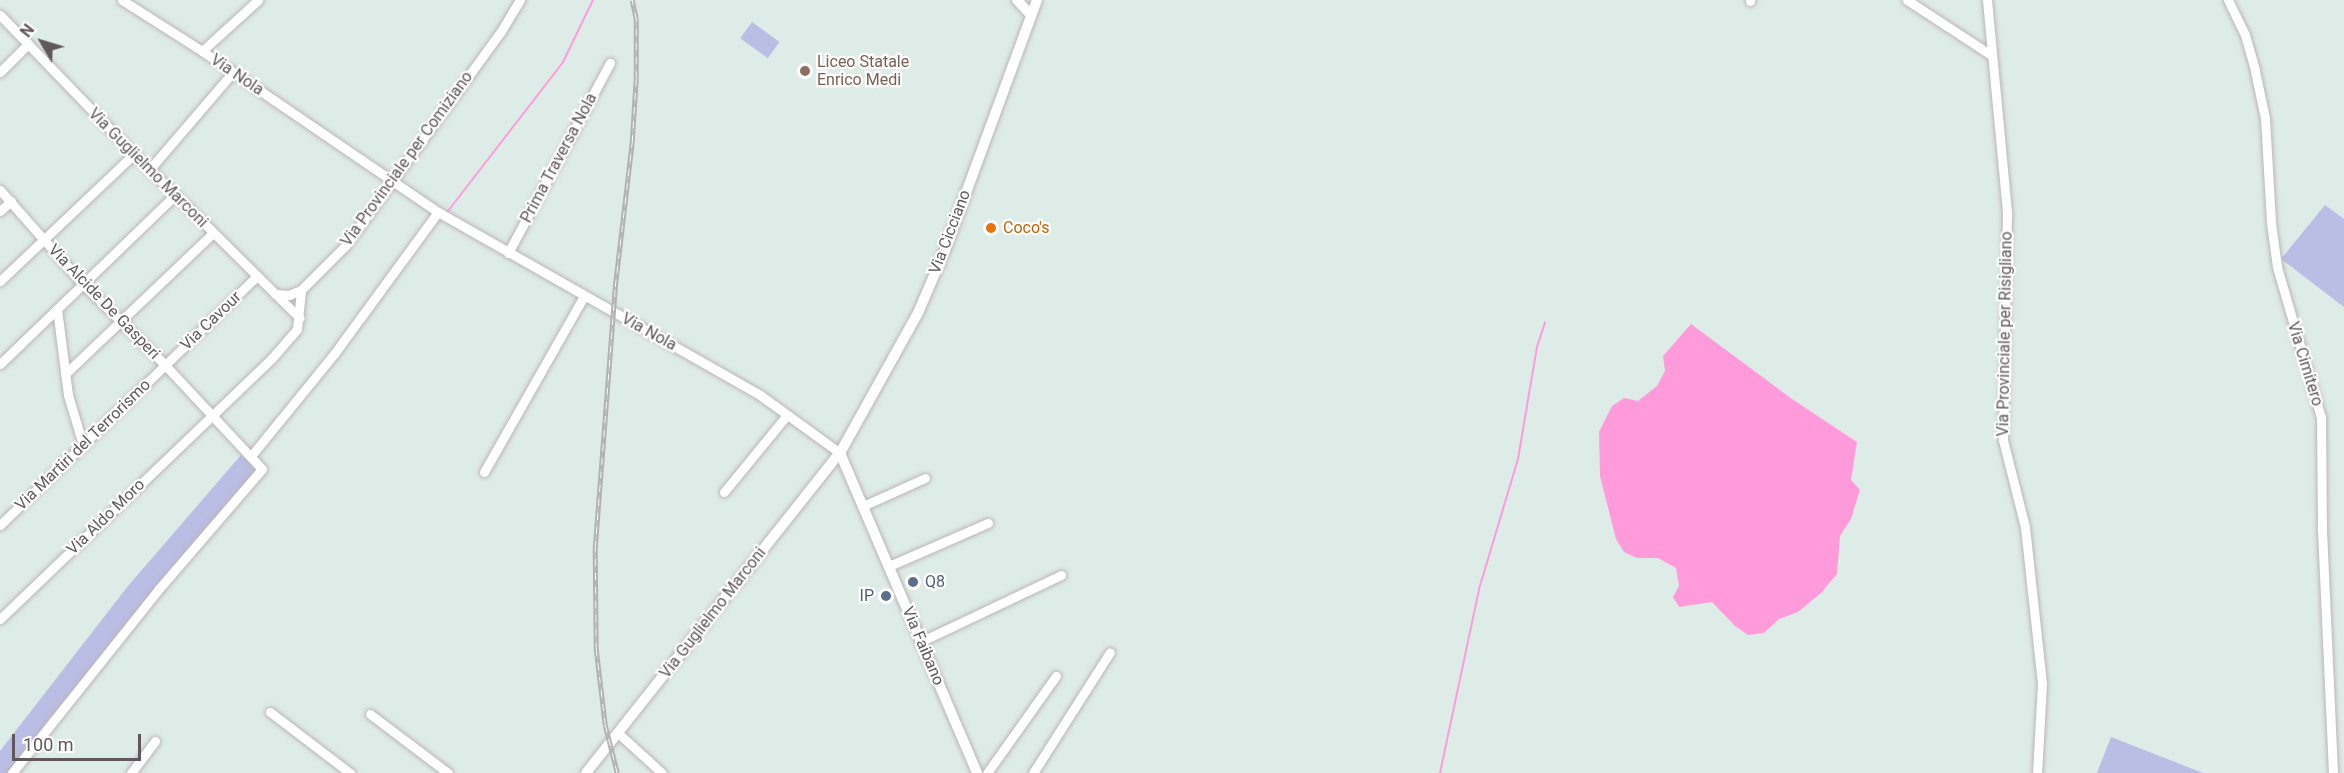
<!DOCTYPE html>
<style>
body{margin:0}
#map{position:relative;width:2344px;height:773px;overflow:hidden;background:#deece8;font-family:Roboto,sans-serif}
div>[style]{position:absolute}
.green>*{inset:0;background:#babde4;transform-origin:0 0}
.water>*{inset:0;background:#ff9bdb}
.stream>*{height:2px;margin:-1px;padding:0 1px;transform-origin:1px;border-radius:1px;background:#ff9bdb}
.roads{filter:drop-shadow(0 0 2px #bcb5b8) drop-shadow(0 0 2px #bcb5b8)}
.minor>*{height:9px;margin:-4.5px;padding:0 4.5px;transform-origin:4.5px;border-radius:4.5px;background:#fff}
.tertiary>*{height:10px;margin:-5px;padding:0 5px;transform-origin:5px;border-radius:5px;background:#fff}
.rail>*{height:4.5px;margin-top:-2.25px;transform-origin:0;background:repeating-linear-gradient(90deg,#fff 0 7px,#b3b2b3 0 14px);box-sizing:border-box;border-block:2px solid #b3b2b3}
.dots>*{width:16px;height:16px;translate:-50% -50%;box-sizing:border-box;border:3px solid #fff;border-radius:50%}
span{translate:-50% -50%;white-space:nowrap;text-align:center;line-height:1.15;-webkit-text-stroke:4.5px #fff;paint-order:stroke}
.education-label{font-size:16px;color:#785e54}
.left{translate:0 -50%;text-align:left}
.street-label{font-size:16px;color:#60585c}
.food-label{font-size:16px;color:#c56008}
.service-label{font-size:16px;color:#4e5e75}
.right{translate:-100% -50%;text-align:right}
.north{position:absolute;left:12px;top:12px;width:60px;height:60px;-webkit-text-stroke:4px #fff;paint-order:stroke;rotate:308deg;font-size:16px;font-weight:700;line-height:24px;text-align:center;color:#60585c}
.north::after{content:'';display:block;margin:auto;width:21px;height:27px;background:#60585c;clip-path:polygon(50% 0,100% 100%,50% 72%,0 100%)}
.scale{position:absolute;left:12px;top:734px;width:129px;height:27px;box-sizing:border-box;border:3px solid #60585c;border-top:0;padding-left:8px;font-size:18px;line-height:21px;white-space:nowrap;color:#60585c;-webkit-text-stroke:4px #fff;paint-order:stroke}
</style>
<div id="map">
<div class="green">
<i style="left:752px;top:22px;width:34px;height:20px;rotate:36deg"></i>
<i style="clip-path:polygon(2325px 205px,2344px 219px,2344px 307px,2281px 259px)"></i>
<i style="clip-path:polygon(241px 455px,257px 469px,8px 773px,0 773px,0 751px,128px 586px)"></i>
<i style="clip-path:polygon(2111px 737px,2203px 773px,2097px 773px)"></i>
</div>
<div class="water">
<i style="clip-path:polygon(1691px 324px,1792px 399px,1857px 442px,1851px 480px,1860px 490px,1851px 519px,1840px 536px,1837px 574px,1821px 593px,1798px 612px,1779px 619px,1764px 633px,1748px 635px,1735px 626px,1712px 602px,1679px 607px,1673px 597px,1679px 586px,1676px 568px,1658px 558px,1637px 558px,1624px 552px,1616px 539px,1600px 476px,1599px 432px,1612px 406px,1624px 398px,1638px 401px,1657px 386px,1665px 371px,1663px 356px)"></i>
</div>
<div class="stream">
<i style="left:448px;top:211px;width:188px;rotate:-52.3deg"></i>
<i style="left:563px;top:62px;width:69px;rotate:-64.2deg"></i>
<i style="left:1440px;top:773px;width:188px;rotate:-78deg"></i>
<i style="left:1479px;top:589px;width:136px;rotate:-73.3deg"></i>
<i style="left:1518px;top:459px;width:114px;rotate:-80.4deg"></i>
<i style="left:1537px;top:347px;width:26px;rotate:-72deg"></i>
</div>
<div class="roads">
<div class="minor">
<i style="left:122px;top:0;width:95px;rotate:32.5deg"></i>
<i style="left:202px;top:51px;width:286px;rotate:34.3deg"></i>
<i style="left:438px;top:212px;width:370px;rotate:29.6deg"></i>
<i style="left:760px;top:395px;width:99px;rotate:35.9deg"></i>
<i style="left:1907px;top:0;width:100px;rotate:33.2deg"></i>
<i style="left:1987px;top:0;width:213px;rotate:84.6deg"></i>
<i style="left:2007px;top:212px;width:228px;rotate:91deg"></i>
<i style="left:2003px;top:440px;width:90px;rotate:75.8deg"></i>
<i style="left:2025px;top:527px;width:158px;rotate:83.8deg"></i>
<i style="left:2042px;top:684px;width:89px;rotate:93.2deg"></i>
<i style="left:2228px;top:0;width:39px;rotate:64deg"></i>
<i style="left:2245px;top:35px;width:37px;rotate:74deg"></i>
<i style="left:2255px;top:71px;width:48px;rotate:78deg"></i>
<i style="left:2265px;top:118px;width:105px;rotate:86.7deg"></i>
<i style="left:2271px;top:223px;width:44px;rotate:82.2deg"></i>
<i style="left:2277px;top:267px;width:156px;rotate:73.7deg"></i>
<i style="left:2321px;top:417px;width:113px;rotate:89.5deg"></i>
<i style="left:2322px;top:530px;width:243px;rotate:87.4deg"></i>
<i style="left:1750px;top:1px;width:1px;rotate:-90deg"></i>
<i style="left:0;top:15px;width:193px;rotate:46deg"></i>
<i style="left:134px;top:154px;width:233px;rotate:44.7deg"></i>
<i style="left:202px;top:51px;width:76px;rotate:-42.3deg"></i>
<i style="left:0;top:72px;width:40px;rotate:-45deg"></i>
<i style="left:149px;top:170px;width:129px;rotate:-49.4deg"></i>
<i style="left:0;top:190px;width:125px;rotate:48.6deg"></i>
<i style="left:83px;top:284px;width:115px;rotate:44.6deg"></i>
<i style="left:165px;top:365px;width:142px;rotate:47deg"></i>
<i style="left:262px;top:469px;width:160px;rotate:130.7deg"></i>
<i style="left:158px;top:590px;width:234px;rotate:128.6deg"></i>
<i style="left:0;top:211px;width:15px;rotate:-42deg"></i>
<i style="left:508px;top:253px;width:216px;rotate:-61.8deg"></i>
<i style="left:0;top:281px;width:185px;rotate:-43.5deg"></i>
<i style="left:275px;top:294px;width:14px;rotate:4deg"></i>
<i style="left:289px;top:295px;width:13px;rotate:-23deg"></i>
<i style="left:301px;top:290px;width:62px;rotate:-45deg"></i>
<i style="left:345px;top:246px;width:263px;rotate:-54deg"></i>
<i style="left:500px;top:33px;width:39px;rotate:-59deg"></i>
<i style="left:57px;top:309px;width:87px;rotate:82.7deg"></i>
<i style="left:68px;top:395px;width:52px;rotate:73.3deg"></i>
<i style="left:0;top:364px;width:243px;rotate:-44deg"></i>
<i style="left:65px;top:374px;width:204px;rotate:-43.6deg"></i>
<i style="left:251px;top:456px;width:132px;rotate:-50.9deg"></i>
<i style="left:334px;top:354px;width:176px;rotate:-53.8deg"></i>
<i style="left:484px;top:472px;width:202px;rotate:-60.4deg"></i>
<i style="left:724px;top:492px;width:99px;rotate:-50.7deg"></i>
<i style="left:863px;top:506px;width:68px;rotate:-24.3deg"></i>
<i style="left:0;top:525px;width:358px;rotate:-44.1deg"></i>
<i style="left:889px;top:566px;width:108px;rotate:-23.5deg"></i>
<i style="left:0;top:619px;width:377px;rotate:-43.8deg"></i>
<i style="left:272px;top:358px;width:38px;rotate:-49deg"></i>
<i style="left:297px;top:329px;width:39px;rotate:-84deg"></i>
<i style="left:922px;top:641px;width:154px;rotate:-25.4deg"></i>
<i style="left:270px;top:712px;width:101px;rotate:37.3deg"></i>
<i style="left:370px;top:714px;width:98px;rotate:37.1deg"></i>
<i style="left:618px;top:733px;width:59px;rotate:42.3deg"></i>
<i style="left:131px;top:773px;width:40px;rotate:-53deg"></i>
<i style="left:987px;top:773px;width:119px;rotate:-54.6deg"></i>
<i style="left:1033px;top:773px;width:143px;rotate:-57.5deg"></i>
</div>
<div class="tertiary">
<i style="left:1017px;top:0;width:21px;rotate:47deg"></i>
<i style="left:840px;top:453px;width:348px;rotate:66.8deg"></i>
<i style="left:586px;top:773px;width:409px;rotate:-51.6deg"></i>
<i style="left:840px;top:453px;width:160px;rotate:-60.9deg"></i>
<i style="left:918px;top:313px;width:69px;rotate:-66.8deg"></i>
<i style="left:945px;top:250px;width:266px;rotate:-69.8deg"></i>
</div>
</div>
<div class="rail">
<i style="left:617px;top:773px;width:49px;rotate:-104deg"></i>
<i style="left:605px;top:725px;width:76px;rotate:-96.8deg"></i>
<i style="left:596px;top:650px;width:102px;rotate:-90.6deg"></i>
<i style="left:595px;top:548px;width:262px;rotate:-85.6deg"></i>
<i style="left:615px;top:287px;width:146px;rotate:-83.3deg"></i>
<i style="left:632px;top:142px;width:64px;rotate:-86.4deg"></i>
<i style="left:636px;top:78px;width:59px;rotate:-90deg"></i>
<i style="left:636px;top:19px;width:19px;rotate:-102deg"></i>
</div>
<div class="dots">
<i style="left:805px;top:71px;background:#8d6e63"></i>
<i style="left:991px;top:228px;background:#e8710a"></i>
<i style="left:913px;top:582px;background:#5c6f8a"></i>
<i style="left:886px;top:596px;background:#5c6f8a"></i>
</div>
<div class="education-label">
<span class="left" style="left:817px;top:71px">Liceo Statale<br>Enrico Medi</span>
</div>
<div class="street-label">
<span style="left:237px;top:75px;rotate:34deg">Via Nola</span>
<span style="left:559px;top:158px;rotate:-62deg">Prima Traversa Nola</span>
<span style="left:407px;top:159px;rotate:-54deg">Via Provinciale per Comiziano</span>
<span style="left:148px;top:168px;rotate:45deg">Via Guglielmo Marconi</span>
<span style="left:950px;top:232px;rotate:-69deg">Via Cicciano</span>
<span style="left:104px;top:302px;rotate:46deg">Via Alcide De Gasperi</span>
<span style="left:211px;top:321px;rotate:-44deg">Via Cavour</span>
<span style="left:649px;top:332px;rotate:29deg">Via Nola</span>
<span style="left:2005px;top:334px;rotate:-89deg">Via Provinciale per Risigliano</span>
<span style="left:2305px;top:364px;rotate:73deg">Via Cimitero</span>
<span style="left:83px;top:445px;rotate:-44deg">Via Martiri del Terrorismo</span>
<span style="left:106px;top:517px;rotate:-44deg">Via Aldo Moro</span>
<span style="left:713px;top:613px;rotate:-52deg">Via Guglielmo Marconi</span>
<span style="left:923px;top:646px;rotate:67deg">Via Faibano</span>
</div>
<div class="food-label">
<span class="left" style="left:1003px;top:228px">Coco's</span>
</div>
<div class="service-label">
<span class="left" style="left:925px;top:582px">Q8</span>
<span class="right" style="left:874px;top:596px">IP</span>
</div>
<div class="north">N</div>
<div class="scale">100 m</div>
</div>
